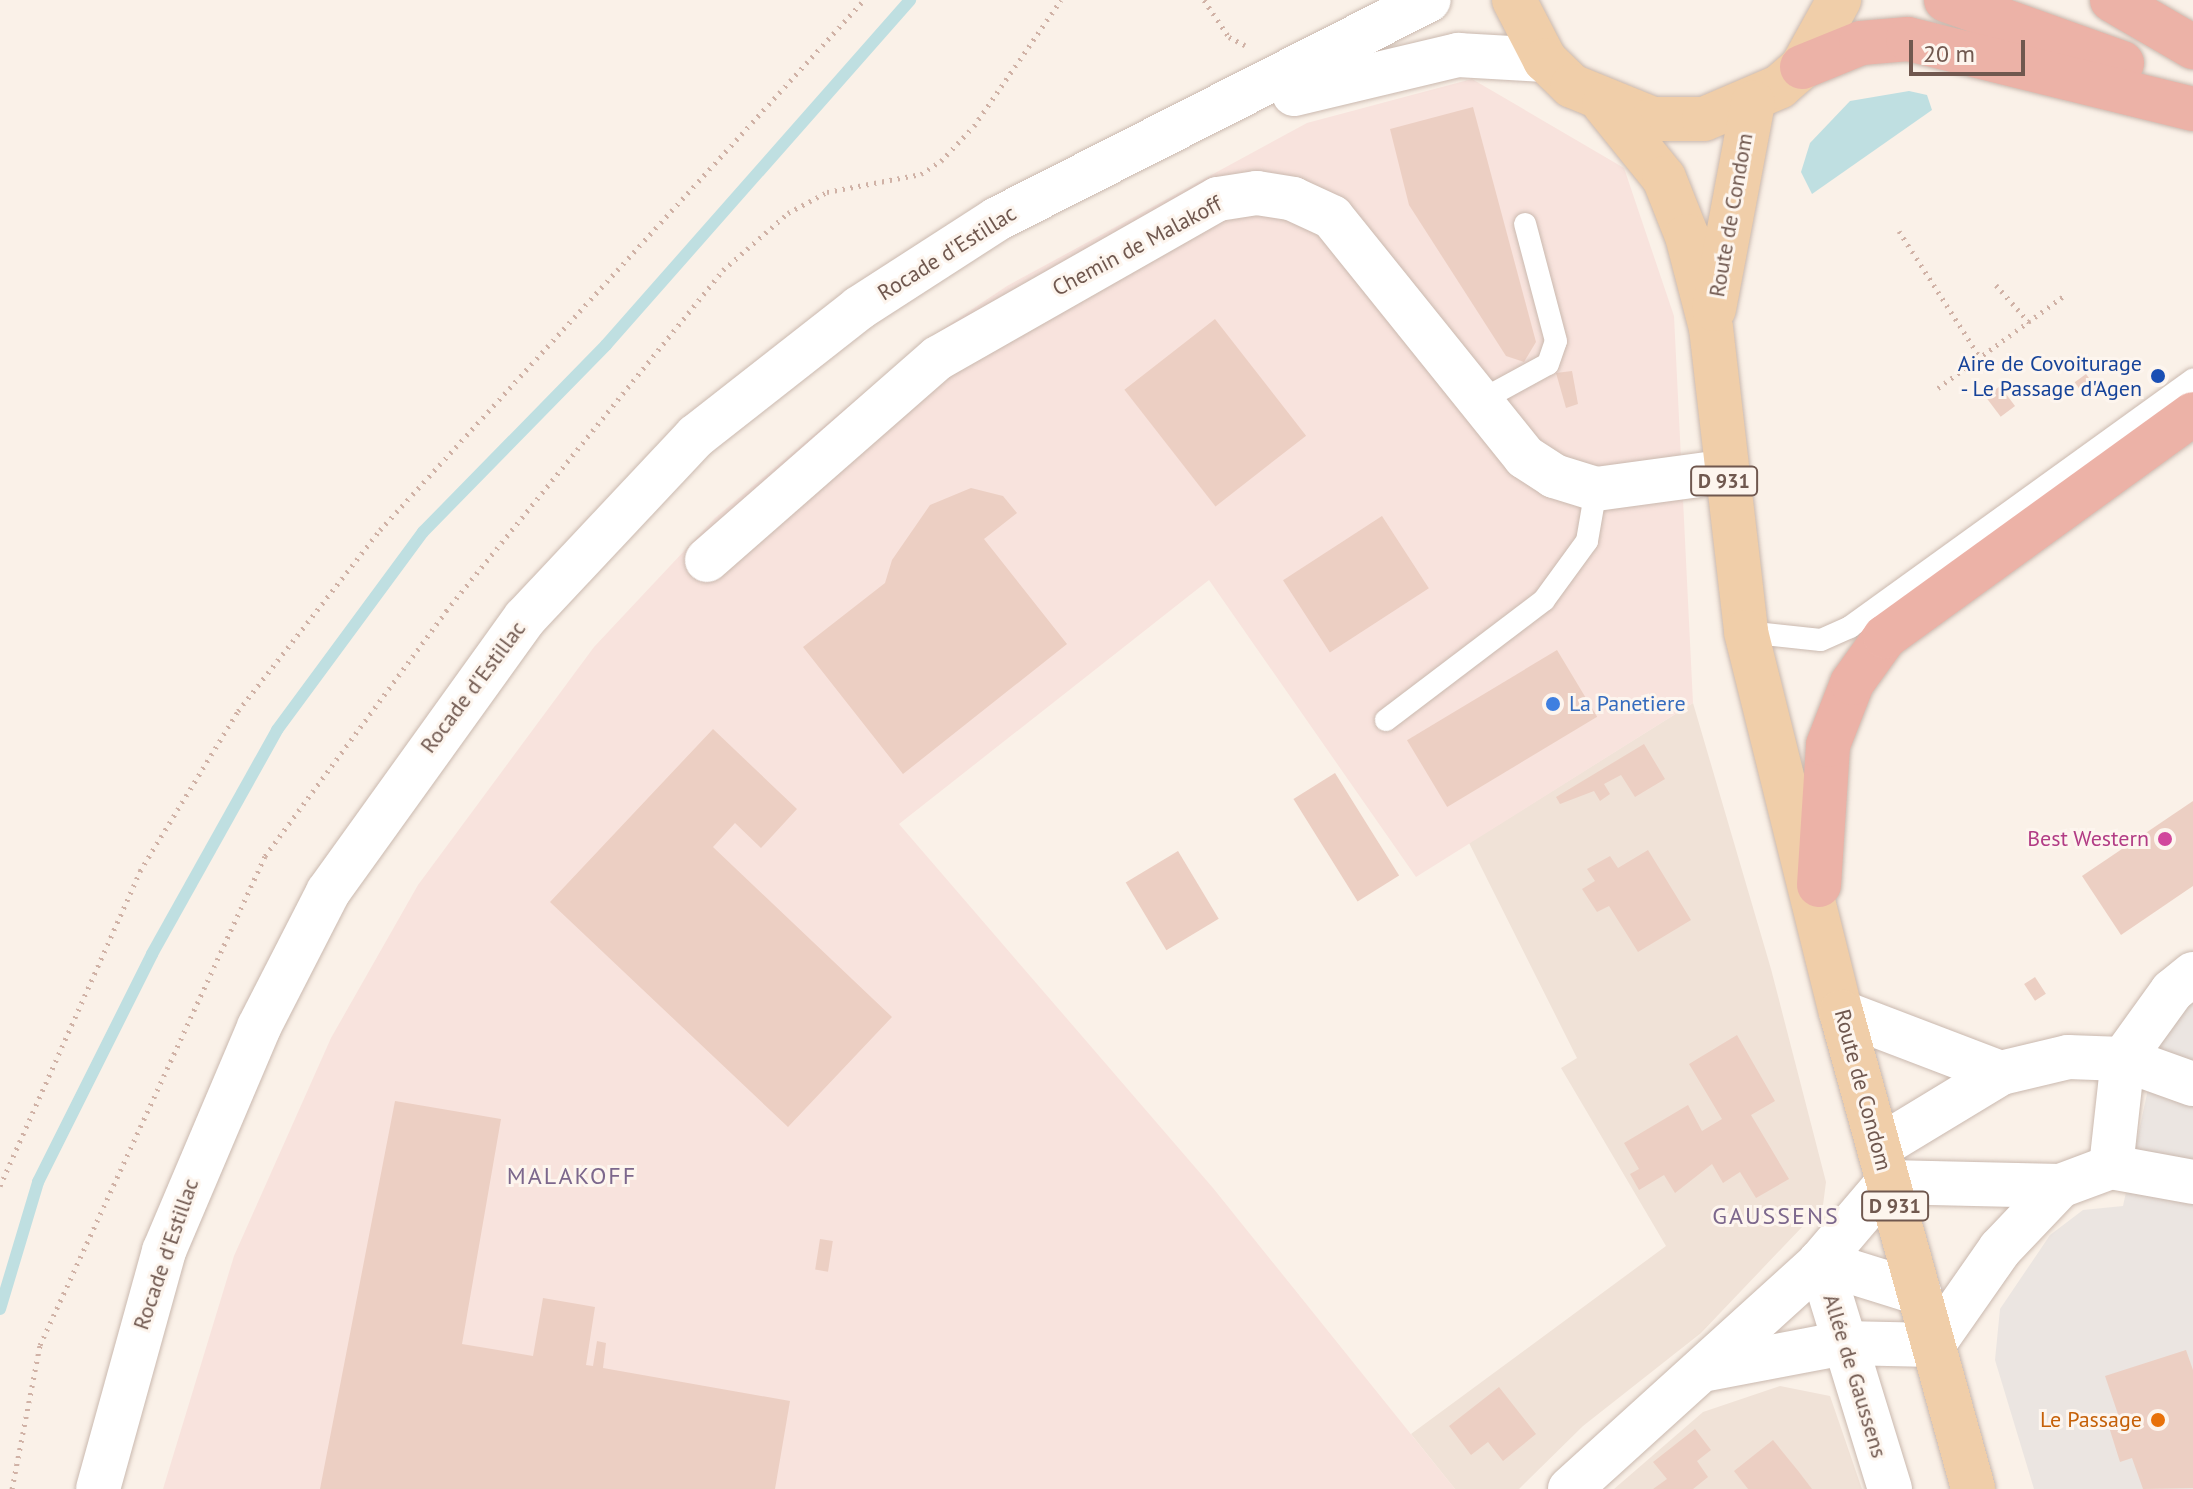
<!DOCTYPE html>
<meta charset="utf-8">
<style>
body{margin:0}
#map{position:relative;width:2193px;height:1489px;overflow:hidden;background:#faf1e8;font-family:"PT Sans",sans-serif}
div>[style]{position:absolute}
.residential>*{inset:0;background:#f0e2d7}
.commercial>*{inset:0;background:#f8e3dd}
.industrial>*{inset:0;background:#ebe5e1}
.water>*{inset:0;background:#bfdfe1}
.stream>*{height:12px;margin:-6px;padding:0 6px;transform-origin:6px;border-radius:6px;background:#bfdfe1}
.building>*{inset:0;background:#eccfc3;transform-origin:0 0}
.path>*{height:5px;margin-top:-2.5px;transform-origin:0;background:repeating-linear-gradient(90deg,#d0b2a6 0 2px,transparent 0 8px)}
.roads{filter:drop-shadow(0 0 2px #cab9af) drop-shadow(0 0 2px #cab9af)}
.lane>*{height:22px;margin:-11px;padding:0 11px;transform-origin:11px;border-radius:11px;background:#fff}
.street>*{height:44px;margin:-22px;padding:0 22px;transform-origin:22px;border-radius:22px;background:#fff}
.secondary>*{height:44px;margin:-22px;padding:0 22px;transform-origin:22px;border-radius:22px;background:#fff}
.primary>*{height:44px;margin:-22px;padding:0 22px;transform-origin:22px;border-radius:22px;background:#f0cea9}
.highway>*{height:44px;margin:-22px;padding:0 22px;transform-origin:22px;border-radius:22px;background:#ecb2a7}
.dots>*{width:22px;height:22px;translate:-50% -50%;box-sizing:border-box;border:4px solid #fdf5ee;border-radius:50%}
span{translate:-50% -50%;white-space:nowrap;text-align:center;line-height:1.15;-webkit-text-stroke:6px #fdf5ee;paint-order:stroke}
.shield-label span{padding:2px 6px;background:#fdf5ee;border:2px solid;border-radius:6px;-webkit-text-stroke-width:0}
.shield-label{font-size:20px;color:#70584f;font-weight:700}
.street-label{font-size:22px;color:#70584f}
.transit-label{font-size:22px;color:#164399}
.right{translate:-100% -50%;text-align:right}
.shop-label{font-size:22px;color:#366cbe}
.left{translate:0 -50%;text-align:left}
.hotel-label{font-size:22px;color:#b23c85}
.food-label{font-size:22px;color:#c56008}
.neighbourhood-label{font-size:24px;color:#7c678c;letter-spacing:2px}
.scale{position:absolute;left:1909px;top:40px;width:116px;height:36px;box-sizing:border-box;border:4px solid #70584f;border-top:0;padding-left:10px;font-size:24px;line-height:28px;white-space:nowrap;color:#70584f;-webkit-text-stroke:6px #fdf5ee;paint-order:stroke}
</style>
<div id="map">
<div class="residential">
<i style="clip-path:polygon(1693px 703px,1771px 969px,1826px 1182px,1823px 1205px,1701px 1333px,1583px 1426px,1519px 1489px,1455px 1489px,1411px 1434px,1666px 1246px,1561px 1068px,1577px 1058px,1469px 843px)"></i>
<i style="clip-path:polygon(1780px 1386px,1830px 1396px,1862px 1489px,1614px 1489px,1703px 1412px)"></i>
</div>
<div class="commercial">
<i style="clip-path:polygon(1472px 79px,1624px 168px,1674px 316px,1693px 703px,1416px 877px,1209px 580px,899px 824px,1213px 1188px,1455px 1489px,163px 1489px,234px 1256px,331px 1038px,418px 885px,594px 647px,715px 518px,929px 338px,1007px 286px,1307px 123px)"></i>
</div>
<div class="industrial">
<i style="clip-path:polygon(2193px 997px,2193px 1489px,2034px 1489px,1995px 1360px,2000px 1309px,2050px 1235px,2083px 1210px,2123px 1206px,2157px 1047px)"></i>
</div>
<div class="water">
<i style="clip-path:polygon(1909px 91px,1927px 95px,1932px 110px,1812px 194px,1801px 172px,1810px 143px,1850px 101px)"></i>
</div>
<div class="stream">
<i style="left:0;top:1309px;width:133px;rotate:-73.3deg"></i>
<i style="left:38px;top:1182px;width:255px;rotate:-63.4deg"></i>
<i style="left:152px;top:954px;width:257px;rotate:-60.8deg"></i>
<i style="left:277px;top:730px;width:246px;rotate:-53.6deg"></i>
<i style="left:423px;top:532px;width:262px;rotate:-45.6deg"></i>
<i style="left:606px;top:345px;width:460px;rotate:-48.6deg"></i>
</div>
<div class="building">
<i style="clip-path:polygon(1473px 107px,1536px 342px,1524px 362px,1506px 356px,1409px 205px,1390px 129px)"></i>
<i style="left:1215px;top:319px;width:148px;height:115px;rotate:52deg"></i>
<i style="clip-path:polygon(1572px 371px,1578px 404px,1566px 408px,1556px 373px)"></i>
<i style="left:2086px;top:374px;width:19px;height:14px;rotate:54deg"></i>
<i style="left:2000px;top:386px;width:25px;height:18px;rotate:53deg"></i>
<i style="clip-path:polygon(971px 488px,1003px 496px,1017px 513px,984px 539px,1067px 644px,903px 774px,803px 647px,885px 583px,892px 560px,930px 505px)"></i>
<i style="left:1382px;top:516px;width:86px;height:118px;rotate:57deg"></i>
<i style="left:1557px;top:650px;width:78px;height:175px;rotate:59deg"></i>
<i style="clip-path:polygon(713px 729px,797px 809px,761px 848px,735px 823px,713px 847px,892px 1017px,788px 1127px,550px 902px)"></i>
<i style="clip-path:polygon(1644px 744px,1665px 779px,1635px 797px,1621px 775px,1604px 784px,1610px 794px,1600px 801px,1594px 791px,1560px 804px,1556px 797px)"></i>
<i style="left:1335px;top:773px;width:121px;height:49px;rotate:58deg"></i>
<i style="clip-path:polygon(2193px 801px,2193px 886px,2121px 935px,2082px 876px)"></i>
<i style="clip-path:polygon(1648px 850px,1691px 920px,1638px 952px,1609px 906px,1597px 912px,1582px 889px,1595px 881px,1587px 869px,1610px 856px,1618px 868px)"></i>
<i style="left:1178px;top:851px;width:79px;height:61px;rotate:59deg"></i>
<i style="left:2035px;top:977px;width:20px;height:13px;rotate:57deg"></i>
<i style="clip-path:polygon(1737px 1035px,1775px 1101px,1751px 1115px,1789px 1179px,1756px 1198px,1740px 1172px,1723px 1183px,1712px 1164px,1675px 1193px,1664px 1175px,1639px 1190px,1630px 1174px,1639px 1169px,1624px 1143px,1688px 1105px,1702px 1131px,1722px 1119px,1689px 1064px)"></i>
<i style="clip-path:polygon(395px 1101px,501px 1119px,462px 1344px,533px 1356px,543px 1298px,595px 1307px,586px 1365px,593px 1366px,597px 1341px,606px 1343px,603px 1368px,790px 1401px,775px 1489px,320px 1489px)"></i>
<i style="left:820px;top:1239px;width:13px;height:31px;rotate:9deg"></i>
<i style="clip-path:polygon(2186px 1350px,2193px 1370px,2193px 1488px,2143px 1489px,2132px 1458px,2120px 1462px,2109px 1427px,2121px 1423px,2105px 1376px)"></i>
<i style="clip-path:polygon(1499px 1387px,1536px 1434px,1503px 1461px,1488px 1442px,1471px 1455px,1449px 1426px)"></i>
<i style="clip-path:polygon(1695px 1429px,1711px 1450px,1697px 1461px,1708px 1477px,1693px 1489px,1653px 1489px,1667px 1479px,1653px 1462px)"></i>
<i style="clip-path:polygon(1773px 1440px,1799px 1472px,1812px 1489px,1748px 1489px,1734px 1471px)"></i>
</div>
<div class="path">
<i style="left:1204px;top:0;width:45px;rotate:56deg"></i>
<i style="left:1229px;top:37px;width:18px;rotate:27deg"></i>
<i style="left:1899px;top:231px;width:150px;rotate:57.3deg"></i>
<i style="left:1996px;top:285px;width:50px;rotate:48.3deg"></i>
<i style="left:1938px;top:388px;width:157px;rotate:-36.2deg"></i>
<i style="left:0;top:1186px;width:345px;rotate:-66deg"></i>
<i style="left:140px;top:871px;width:188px;rotate:-58.5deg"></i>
<i style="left:238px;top:711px;width:230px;rotate:-51.9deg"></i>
<i style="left:380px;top:530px;width:718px;rotate:-47.6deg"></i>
<i style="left:12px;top:1489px;width:147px;rotate:-79deg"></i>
<i style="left:40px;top:1345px;width:538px;rotate:-65.29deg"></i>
<i style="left:265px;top:856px;width:305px;rotate:-53.5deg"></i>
<i style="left:446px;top:611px;width:439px;rotate:-50.9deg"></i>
<i style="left:723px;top:270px;width:86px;rotate:-41.2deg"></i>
<i style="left:788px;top:213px;width:44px;rotate:-28.3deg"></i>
<i style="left:827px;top:192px;width:96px;rotate:-10.8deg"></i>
<i style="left:921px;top:174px;width:24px;rotate:-33deg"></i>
<i style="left:941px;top:161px;width:48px;rotate:-46.7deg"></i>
<i style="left:974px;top:126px;width:153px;rotate:-55.4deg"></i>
</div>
<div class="roads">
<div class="lane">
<i style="left:1480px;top:401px;width:77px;rotate:-28.6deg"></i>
<i style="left:1548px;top:364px;width:24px;rotate:-71deg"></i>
<i style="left:1556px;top:341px;width:121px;rotate:-104.8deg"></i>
<i style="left:1746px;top:632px;width:75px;rotate:6.1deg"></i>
<i style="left:1821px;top:640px;width:32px;rotate:-24deg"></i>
<i style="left:1850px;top:627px;width:423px;rotate:-35.8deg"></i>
<i style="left:1386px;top:720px;width:198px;rotate:-37.2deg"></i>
<i style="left:1544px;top:600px;width:73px;rotate:-53.9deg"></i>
<i style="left:1587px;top:541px;width:53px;rotate:-80.2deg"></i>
</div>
<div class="street">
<i style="left:707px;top:560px;width:307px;rotate:-41.2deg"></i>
<i style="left:938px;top:358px;width:322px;rotate:-29.6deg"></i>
<i style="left:1218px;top:199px;width:39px;rotate:-9deg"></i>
<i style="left:1257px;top:193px;width:36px;rotate:9deg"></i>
<i style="left:1293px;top:199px;width:43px;rotate:24.8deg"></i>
<i style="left:1332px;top:217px;width:308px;rotate:51.2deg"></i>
<i style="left:1525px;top:457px;width:35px;rotate:33deg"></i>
<i style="left:1554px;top:476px;width:44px;rotate:17.2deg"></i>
<i style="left:1596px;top:489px;width:127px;rotate:-7.7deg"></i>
<i style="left:1841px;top:1012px;width:171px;rotate:20.9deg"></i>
<i style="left:1879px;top:1147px;width:143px;rotate:-31.2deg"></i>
<i style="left:2001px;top:1073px;width:69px;rotate:-13.4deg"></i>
<i style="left:2068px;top:1057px;width:55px;rotate:2.1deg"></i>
<i style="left:2123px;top:1059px;width:74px;rotate:19.7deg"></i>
<i style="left:2111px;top:1167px;width:109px;rotate:-83.7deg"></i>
<i style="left:2123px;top:1059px;width:84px;rotate:-54.2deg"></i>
<i style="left:2172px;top:991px;width:27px;rotate:-39deg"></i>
<i style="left:1708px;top:1369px;width:138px;rotate:-10.8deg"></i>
<i style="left:1844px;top:1343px;width:89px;rotate:1.3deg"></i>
<i style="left:1933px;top:1345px;width:117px;rotate:-55.1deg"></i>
<i style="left:2000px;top:1249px;width:87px;rotate:-46.4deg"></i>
<i style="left:2060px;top:1186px;width:54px;rotate:-20.4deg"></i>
<i style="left:2111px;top:1167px;width:83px;rotate:10.4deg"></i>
<i style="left:1570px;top:1489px;width:338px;rotate:-42.2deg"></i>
<i style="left:1820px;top:1262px;width:105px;rotate:-49.6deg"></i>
<i style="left:1888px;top:1182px;width:172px;rotate:1.3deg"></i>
<i style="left:1890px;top:1489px;width:238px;rotate:-107.1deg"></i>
<i style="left:1820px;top:1262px;width:104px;rotate:17.4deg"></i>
</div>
<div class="secondary">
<i style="left:1294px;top:94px;width:169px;rotate:-13.4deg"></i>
<i style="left:1458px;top:55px;width:87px;rotate:3.3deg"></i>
<i style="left:98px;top:1489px;width:247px;rotate:-74.5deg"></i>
<i style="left:164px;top:1251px;width:243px;rotate:-67deg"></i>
<i style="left:259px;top:1027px;width:152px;rotate:-62.9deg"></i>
<i style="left:328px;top:892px;width:337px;rotate:-54.3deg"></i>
<i style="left:525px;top:618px;width:250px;rotate:-46.8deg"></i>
<i style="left:696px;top:436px;width:207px;rotate:-38.1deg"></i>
<i style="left:859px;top:308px;width:164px;rotate:-32.8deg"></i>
<i style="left:997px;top:219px;width:484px;rotate:-26.9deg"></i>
</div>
<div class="primary">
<i style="left:1514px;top:0;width:68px;rotate:62.7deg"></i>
<i style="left:1545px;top:60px;width:37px;rotate:44deg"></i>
<i style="left:1572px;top:86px;width:87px;rotate:22.2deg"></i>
<i style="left:1653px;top:119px;width:51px"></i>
<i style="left:1704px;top:119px;width:82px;rotate:-23.1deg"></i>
<i style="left:1779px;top:87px;width:30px;rotate:-41deg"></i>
<i style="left:1802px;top:67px;width:77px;rotate:-61.1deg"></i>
<i style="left:1604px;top:104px;width:95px;rotate:51deg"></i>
<i style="left:1664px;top:178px;width:62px;rotate:68.4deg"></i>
<i style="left:1687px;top:236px;width:95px;rotate:75.4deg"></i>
<i style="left:1711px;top:328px;width:306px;rotate:83.4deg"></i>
<i style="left:1746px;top:632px;width:392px;rotate:76deg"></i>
<i style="left:1841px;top:1012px;width:495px;rotate:74.5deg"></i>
<i style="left:1714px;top:309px;width:210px;rotate:-79.3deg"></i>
</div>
<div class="highway">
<i style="left:1946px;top:0;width:187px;rotate:19.7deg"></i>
<i style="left:2112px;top:0;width:94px;rotate:30.1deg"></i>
<i style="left:1802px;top:67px;width:64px;rotate:-22.1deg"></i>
<i style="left:1861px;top:43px;width:47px;rotate:-4.9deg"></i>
<i style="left:1908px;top:39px;width:293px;rotate:13.8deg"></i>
<i style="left:1819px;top:885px;width:140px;rotate:-86.3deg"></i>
<i style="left:1828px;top:745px;width:66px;rotate:-68.8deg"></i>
<i style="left:1852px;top:683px;width:57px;rotate:-54.3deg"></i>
<i style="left:1885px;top:637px;width:380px;rotate:-35.9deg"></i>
</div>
</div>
<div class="dots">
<i style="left:2158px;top:376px;background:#1a4fb4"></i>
<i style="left:1553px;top:704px;background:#3f7fe0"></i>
<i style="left:2165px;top:839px;background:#d1479c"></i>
<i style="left:2158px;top:1420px;background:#e8710a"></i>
</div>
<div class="shield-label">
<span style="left:1724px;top:481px">D 931</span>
<span style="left:1895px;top:1206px">D 931</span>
</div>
<div class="street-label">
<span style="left:1731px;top:215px;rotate:-80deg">Route de Condom</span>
<span style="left:1137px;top:246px;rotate:-28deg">Chemin de Malakoff</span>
<span style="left:947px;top:253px;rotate:-32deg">Rocade d'Estillac</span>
<span style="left:473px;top:687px;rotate:-53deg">Rocade d'Estillac</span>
<span style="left:1863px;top:1090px;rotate:75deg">Route de Condom</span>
<span style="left:166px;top:1254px;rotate:-71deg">Rocade d'Estillac</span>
<span style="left:1855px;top:1376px;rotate:73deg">Allée de Gaussens</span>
</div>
<div class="transit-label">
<span class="right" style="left:2142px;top:376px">Aire de Covoiturage<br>- Le Passage d'Agen</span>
</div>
<div class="shop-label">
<span class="left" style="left:1569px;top:704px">La Panetiere</span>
</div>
<div class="hotel-label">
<span class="right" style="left:2149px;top:839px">Best Western</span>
</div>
<div class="food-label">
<span class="right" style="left:2142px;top:1420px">Le Passage</span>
</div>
<div class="neighbourhood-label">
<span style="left:572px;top:1176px">MALAKOFF</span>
<span style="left:1776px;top:1216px">GAUSSENS</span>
</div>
<div class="scale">20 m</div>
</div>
